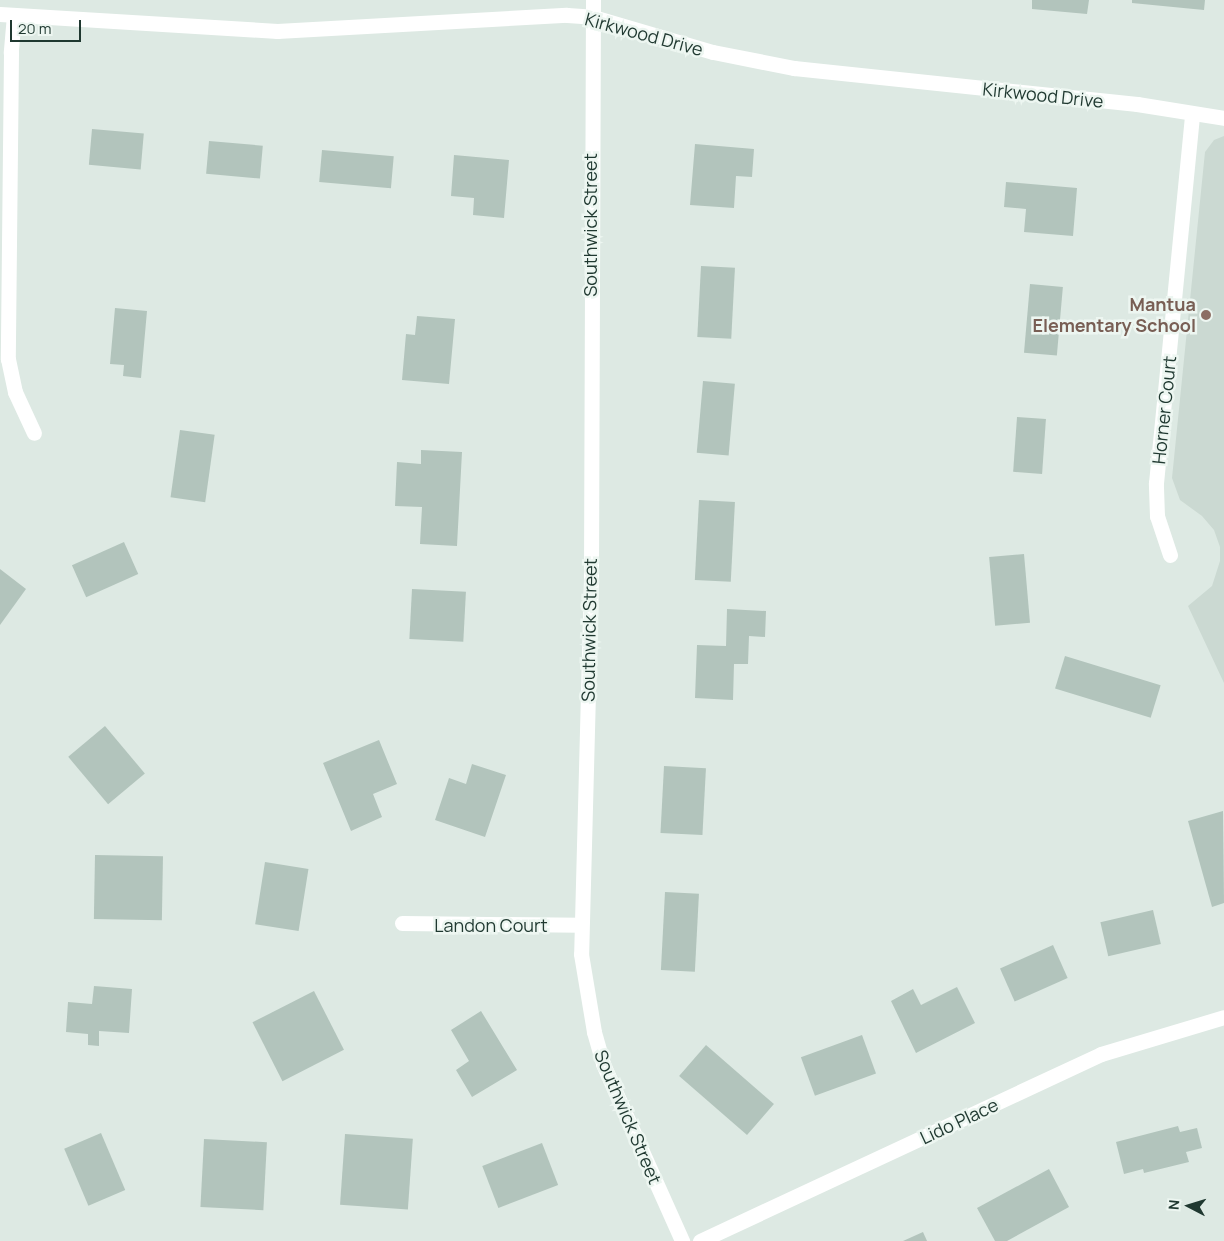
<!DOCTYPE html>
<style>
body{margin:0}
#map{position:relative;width:1224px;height:1241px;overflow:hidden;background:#dde9e3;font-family:Manrope,sans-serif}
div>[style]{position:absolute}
.built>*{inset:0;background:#cbd9d2}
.building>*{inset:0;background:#b2c4bc;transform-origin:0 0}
.minor>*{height:15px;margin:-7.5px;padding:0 7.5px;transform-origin:7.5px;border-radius:7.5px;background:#fff}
.dots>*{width:14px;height:14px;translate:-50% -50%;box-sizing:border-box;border:2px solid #edf6f1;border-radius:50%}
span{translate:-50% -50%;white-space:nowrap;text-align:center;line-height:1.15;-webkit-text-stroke:5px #edf6f1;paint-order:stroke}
.street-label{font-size:18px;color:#1f3830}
.education-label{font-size:18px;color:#785e54;font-weight:700}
.right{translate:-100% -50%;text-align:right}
.north{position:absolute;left:1164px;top:1181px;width:50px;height:50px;-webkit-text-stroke:4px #edf6f1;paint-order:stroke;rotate:275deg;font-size:14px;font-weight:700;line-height:20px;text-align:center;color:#1f3830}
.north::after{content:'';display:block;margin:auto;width:18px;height:22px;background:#1f3830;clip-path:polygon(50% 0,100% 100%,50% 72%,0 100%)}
.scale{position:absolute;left:10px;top:20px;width:71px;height:22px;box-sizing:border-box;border:2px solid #1f3830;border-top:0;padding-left:6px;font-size:15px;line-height:18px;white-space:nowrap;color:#1f3830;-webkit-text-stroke:4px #edf6f1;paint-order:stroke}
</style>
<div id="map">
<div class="built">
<i style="clip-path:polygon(1224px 136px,1224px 683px,1188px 606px,1212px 586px,1220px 561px,1220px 547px,1214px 530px,1202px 516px,1180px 500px,1172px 478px,1205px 152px,1214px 140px)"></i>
</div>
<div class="building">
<i style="clip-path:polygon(1032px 0,1089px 0,1087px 14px,1032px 9px)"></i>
<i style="clip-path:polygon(1132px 0,1205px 0,1204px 10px,1132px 3px)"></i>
<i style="left:92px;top:129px;width:52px;height:36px;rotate:5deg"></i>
<i style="left:209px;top:141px;width:54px;height:33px;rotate:5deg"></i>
<i style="clip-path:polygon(695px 144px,754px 149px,752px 177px,736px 176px,734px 208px,690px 205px)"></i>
<i style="left:322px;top:150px;width:72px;height:32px;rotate:5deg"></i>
<i style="clip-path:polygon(454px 155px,509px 160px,504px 218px,473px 215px,474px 198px,451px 196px)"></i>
<i style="clip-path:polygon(1006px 182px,1077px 188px,1073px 236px,1024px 232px,1026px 209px,1004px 207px)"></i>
<i style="left:701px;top:266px;width:34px;height:71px;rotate:3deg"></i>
<i style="left:1030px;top:284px;width:33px;height:69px;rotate:5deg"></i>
<i style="clip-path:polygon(115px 308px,147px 311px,141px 378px,123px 376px,124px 365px,110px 364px)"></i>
<i style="clip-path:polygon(417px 316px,455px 319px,449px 384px,402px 380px,406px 334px,415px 335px)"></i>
<i style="left:703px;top:381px;width:32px;height:72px;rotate:5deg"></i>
<i style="left:1017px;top:417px;width:29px;height:55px;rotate:4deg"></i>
<i style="left:180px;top:430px;width:35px;height:68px;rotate:8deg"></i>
<i style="clip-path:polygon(421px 450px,462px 452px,457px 546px,420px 544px,422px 507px,395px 506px,397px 462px,421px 464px)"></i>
<i style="left:699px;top:500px;width:36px;height:80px;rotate:3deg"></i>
<i style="left:124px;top:542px;width:35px;height:57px;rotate:66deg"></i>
<i style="left:1024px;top:554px;width:69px;height:35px;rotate:85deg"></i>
<i style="clip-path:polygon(0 569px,26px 589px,0 625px)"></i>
<i style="left:412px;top:589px;width:54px;height:50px;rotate:3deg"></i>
<i style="clip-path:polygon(727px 609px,766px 611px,765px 637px,749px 636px,748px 664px,734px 664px,733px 700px,695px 698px,697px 645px,726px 646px)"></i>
<i style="left:1065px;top:656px;width:100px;height:34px;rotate:17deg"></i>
<i style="left:105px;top:726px;width:62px;height:48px;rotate:50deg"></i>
<i style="clip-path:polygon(379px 740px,397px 784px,373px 794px,382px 817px,351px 831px,323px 763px)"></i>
<i style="clip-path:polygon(472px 764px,506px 775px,485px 837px,435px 820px,449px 778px,466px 784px)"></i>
<i style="left:664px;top:766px;width:42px;height:67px;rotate:3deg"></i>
<i style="clip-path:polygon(1223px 811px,1224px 903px,1212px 907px,1188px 821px)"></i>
<i style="left:95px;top:855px;width:68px;height:64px;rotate:1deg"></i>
<i style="left:265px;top:862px;width:44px;height:63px;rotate:9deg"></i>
<i style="left:665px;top:892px;width:34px;height:78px;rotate:3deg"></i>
<i style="left:1153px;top:910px;width:35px;height:54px;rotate:77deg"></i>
<i style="left:1053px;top:945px;width:36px;height:58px;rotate:66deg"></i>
<i style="clip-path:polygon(94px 986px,132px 989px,129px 1033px,99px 1031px,99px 1046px,88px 1045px,88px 1034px,66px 1032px,68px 1002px,92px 1004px)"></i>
<i style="clip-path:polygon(957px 987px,975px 1023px,916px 1053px,891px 1001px,913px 989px,921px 1005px)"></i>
<i style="left:314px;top:991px;width:66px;height:69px;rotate:63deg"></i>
<i style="clip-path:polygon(481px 1011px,517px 1070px,472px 1097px,456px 1070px,469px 1061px,451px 1030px)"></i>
<i style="left:862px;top:1035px;width:41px;height:65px;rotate:70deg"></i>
<i style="left:706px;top:1045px;width:90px;height:41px;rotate:41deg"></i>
<i style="clip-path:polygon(1178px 1126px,1180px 1132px,1197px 1128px,1202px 1148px,1186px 1152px,1189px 1162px,1144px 1173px,1143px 1169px,1124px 1174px,1116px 1142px)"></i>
<i style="left:101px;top:1133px;width:62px;height:40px;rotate:67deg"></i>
<i style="left:345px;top:1134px;width:68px;height:71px;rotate:4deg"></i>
<i style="left:204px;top:1139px;width:63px;height:68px;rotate:3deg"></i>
<i style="left:542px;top:1143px;width:45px;height:64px;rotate:69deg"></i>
<i style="clip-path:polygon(1049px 1169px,1069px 1207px,1007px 1241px,995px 1241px,977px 1208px)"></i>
<i style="clip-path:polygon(923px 1232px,927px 1241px,903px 1241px)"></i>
</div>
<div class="minor">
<i style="left:593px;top:0;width:578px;rotate:90.2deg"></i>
<i style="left:591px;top:578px;width:376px;rotate:91.5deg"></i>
<i style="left:581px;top:954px;width:79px;rotate:80.5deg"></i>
<i style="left:594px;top:1032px;width:33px;rotate:74deg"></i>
<i style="left:603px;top:1064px;width:194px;rotate:65.9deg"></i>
<i style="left:0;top:14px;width:278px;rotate:3.5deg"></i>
<i style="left:277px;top:31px;width:290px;rotate:-3.2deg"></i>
<i style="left:567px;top:15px;width:26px;rotate:4deg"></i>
<i style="left:593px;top:17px;width:125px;rotate:16.3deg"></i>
<i style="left:713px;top:52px;width:83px;rotate:11.2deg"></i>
<i style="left:794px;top:68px;width:345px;rotate:6deg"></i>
<i style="left:1137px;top:104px;width:88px;rotate:9.1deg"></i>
<i style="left:14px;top:15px;width:38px;rotate:95deg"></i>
<i style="left:11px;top:53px;width:306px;rotate:90.6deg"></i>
<i style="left:8px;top:359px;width:34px;rotate:78deg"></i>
<i style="left:15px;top:392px;width:45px;rotate:65.1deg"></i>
<i style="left:1170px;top:555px;width:41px;rotate:-108.4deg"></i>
<i style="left:1157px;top:516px;width:33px;rotate:-92deg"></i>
<i style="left:1156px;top:483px;width:370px;rotate:-84.4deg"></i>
<i style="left:402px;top:923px;width:178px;rotate:0.6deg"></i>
<i style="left:700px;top:1241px;width:442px;rotate:-25deg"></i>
<i style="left:1101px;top:1054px;width:128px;rotate:-16.7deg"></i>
</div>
<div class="dots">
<i style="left:1206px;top:315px;background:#8d6e63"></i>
</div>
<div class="street-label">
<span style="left:644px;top:34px;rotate:15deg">Kirkwood Drive</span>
<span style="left:1043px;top:95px;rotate:6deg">Kirkwood Drive</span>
<span style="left:590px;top:225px;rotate:-90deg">Southwick Street</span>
<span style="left:1164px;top:410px;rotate:-84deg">Horner Court</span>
<span style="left:589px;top:630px;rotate:-89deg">Southwick Street</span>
<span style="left:491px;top:925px">Landon Court</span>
<span style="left:628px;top:1117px;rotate:67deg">Southwick Street</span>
<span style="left:959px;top:1121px;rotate:-25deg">Lido Place</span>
</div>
<div class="education-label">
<span class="right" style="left:1196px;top:315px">Mantua<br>Elementary School</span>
</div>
<div class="north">N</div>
<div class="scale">20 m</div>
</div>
